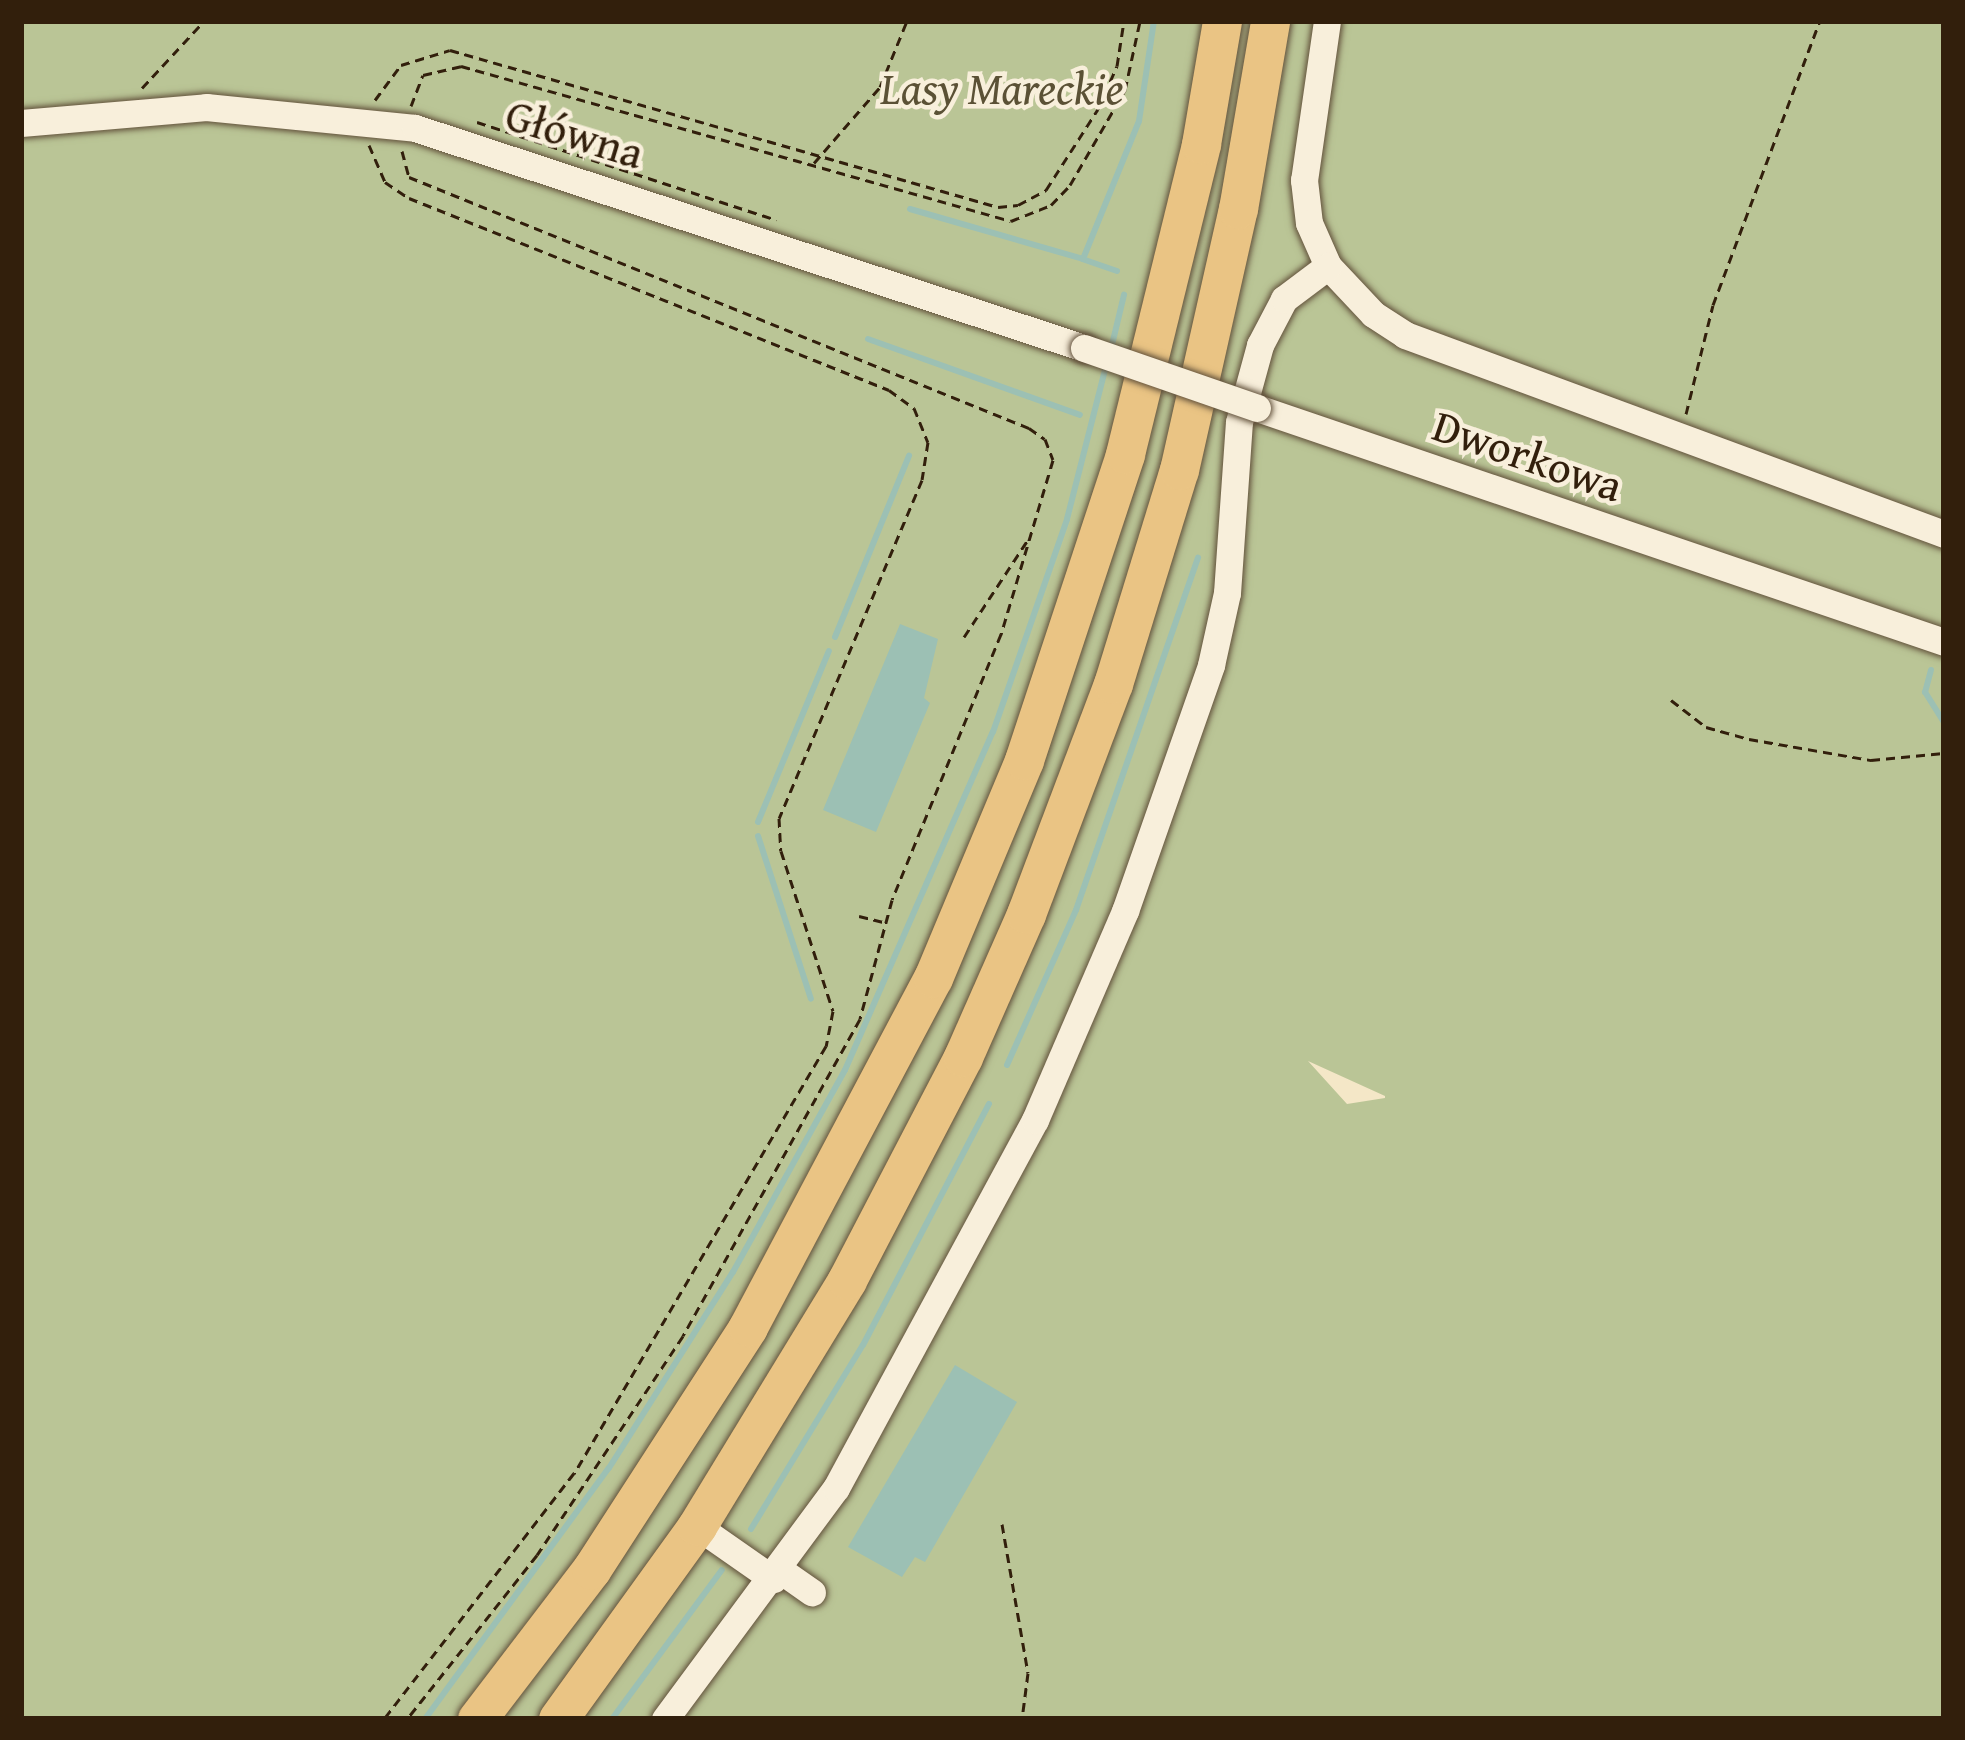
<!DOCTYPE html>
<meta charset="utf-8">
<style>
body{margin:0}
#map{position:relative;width:1965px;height:1740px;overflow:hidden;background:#f4e7c7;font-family:"Gentium Book Plus",serif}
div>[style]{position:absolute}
.green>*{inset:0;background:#bac596}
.water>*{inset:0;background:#9cc0b4}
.stream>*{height:6px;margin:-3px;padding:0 3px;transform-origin:3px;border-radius:3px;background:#9cc0b4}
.path>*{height:3px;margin-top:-1.5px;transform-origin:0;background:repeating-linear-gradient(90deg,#321f0c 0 9px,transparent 0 15px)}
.roads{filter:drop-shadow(0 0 3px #62513b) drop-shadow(0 0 3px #62513b)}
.minor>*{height:27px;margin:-13.5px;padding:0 13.5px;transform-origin:13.5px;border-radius:13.5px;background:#f8efdb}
.highway>*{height:39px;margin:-19.5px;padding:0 19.5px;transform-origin:19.5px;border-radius:19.5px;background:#eac484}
.bridges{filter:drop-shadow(0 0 3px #62513b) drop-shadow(0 0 3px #62513b)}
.minor-bridge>*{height:27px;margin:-13.5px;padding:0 13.5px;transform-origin:13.5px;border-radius:13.5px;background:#f8efdb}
span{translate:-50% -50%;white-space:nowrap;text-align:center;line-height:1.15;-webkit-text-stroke:9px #f8efdb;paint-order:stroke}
.park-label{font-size:45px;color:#5b5135;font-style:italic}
.street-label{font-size:45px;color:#321f0c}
.frame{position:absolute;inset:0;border:24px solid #321f0c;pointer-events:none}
</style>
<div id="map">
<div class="green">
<i style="clip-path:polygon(evenodd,21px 21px,1944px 21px,1944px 1719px,21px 1719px,21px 21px,1308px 1061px,1385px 1096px,1385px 1098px,1347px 1104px,1308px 1061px)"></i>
</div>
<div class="water">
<i style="clip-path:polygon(900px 624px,938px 639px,924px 698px,930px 703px,876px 832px,823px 810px)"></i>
<i style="clip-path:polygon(955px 1365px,1017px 1402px,925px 1562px,915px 1557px,902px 1577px,848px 1547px)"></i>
</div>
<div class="stream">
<i style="left:910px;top:209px;width:180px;rotate:16.1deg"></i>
<i style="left:1117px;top:271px;width:36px;rotate:-161deg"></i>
<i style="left:1083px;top:259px;width:149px;rotate:-67.9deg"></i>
<i style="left:1139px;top:121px;width:101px;rotate:-81.5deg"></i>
<i style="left:868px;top:339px;width:225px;rotate:19.7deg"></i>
<i style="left:1111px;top:349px;width:56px;rotate:-76.5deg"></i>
<i style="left:835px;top:637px;width:196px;rotate:-67.8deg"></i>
<i style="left:1931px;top:670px;width:23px;rotate:105deg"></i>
<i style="left:1925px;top:692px;width:36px;rotate:58deg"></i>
<i style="left:758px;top:822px;width:185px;rotate:-67.5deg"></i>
<i style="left:758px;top:836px;width:171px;rotate:72deg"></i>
<i style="left:1007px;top:1065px;width:170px;rotate:-66deg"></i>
<i style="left:1076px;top:910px;width:373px;rotate:-70.9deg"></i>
<i style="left:751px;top:1529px;width:215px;rotate:-58.7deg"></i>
<i style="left:863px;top:1345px;width:272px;rotate:-62.4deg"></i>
<i style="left:425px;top:1719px;width:311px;rotate:-53.8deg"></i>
<i style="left:609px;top:1468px;width:232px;rotate:-57.7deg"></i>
<i style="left:733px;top:1272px;width:231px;rotate:-61deg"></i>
<i style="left:845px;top:1070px;width:369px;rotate:-66.4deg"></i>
<i style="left:993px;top:732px;width:225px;rotate:-70.8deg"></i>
<i style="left:1067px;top:519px;width:162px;rotate:-75.7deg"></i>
<i style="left:612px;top:1719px;width:185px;rotate:-53.6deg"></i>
</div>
<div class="path">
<i style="left:142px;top:88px;width:91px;rotate:-47.2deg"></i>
<i style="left:375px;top:100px;width:44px;rotate:-53.4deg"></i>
<i style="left:401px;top:65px;width:51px;rotate:-17deg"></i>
<i style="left:450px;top:50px;width:570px;rotate:15.99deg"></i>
<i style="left:998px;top:207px;width:20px;rotate:-6deg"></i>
<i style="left:1018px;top:205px;width:32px;rotate:-28deg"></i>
<i style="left:1046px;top:190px;width:96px;rotate:-57.3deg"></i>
<i style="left:1098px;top:109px;width:47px;rotate:-66.2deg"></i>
<i style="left:1117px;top:66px;width:46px;rotate:-81.2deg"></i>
<i style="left:411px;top:106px;width:33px;rotate:-69deg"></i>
<i style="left:423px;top:75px;width:39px;rotate:-13deg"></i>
<i style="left:461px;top:66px;width:571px;rotate:15.74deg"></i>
<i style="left:1011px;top:221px;width:43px;rotate:-21.8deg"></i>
<i style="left:1051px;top:205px;width:28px;rotate:-46deg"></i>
<i style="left:1070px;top:185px;width:110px;rotate:-59.9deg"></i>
<i style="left:1125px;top:90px;width:71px;rotate:-77.7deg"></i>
<i style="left:477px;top:122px;width:315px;rotate:18.1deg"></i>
<i style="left:369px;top:145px;width:40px;rotate:66.6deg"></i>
<i style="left:385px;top:182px;width:29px;rotate:34deg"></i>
<i style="left:409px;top:198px;width:517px;rotate:21.8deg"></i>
<i style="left:889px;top:390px;width:31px;rotate:36deg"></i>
<i style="left:914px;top:408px;width:37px;rotate:68deg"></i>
<i style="left:928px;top:442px;width:38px;rotate:99deg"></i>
<i style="left:922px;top:480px;width:367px;rotate:112.9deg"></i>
<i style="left:779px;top:818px;width:33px;rotate:87deg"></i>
<i style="left:781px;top:851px;width:168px;rotate:72deg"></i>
<i style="left:833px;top:1011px;width:36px;rotate:101deg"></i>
<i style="left:826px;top:1046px;width:496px;rotate:120.5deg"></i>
<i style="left:574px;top:1473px;width:311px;rotate:127.7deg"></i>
<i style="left:402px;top:151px;width:27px;rotate:75deg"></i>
<i style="left:409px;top:177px;width:669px;rotate:22.04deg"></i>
<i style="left:1029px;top:428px;width:19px;rotate:35deg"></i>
<i style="left:1045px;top:439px;width:22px;rotate:69deg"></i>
<i style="left:1053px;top:460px;width:182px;rotate:106.6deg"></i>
<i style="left:1001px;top:634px;width:287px;rotate:112.3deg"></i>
<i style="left:892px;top:900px;width:123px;rotate:105.1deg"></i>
<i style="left:860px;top:1019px;width:363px;rotate:119.2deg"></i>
<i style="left:683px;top:1336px;width:263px;rotate:123.7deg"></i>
<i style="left:537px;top:1555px;width:209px;rotate:128.4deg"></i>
<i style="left:814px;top:163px;width:101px;rotate:-49deg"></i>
<i style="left:880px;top:87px;width:71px;rotate:-67.8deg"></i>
<i style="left:1686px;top:414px;width:112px;rotate:-76.1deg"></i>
<i style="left:1713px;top:305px;width:303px;rotate:-69.4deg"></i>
<i style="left:964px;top:637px;width:115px;rotate:-56.7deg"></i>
<i style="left:1671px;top:700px;width:44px;rotate:37.6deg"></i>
<i style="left:1706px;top:727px;width:45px;rotate:15.6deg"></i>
<i style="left:1749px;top:739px;width:124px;rotate:9.8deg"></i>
<i style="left:1871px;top:760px;width:73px;rotate:-5.5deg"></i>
<i style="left:859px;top:916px;width:25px;rotate:14deg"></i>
<i style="left:1002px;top:1524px;width:151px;rotate:80.1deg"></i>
<i style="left:1028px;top:1673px;width:46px;rotate:97.4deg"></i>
</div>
<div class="roads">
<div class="minor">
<i style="left:1327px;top:21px;width:161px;rotate:98.2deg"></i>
<i style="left:1304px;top:180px;width:43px;rotate:83.4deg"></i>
<i style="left:1309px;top:223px;width:47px;rotate:66.2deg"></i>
<i style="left:1328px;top:266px;width:66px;rotate:46.8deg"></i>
<i style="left:1373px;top:314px;width:38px;rotate:33deg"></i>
<i style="left:1405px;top:335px;width:575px;rotate:20.26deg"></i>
<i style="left:21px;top:123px;width:186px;rotate:-4.9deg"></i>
<i style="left:206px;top:107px;width:210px;rotate:5.7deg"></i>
<i style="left:415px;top:128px;width:704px;rotate:18.2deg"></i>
<i style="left:1257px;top:408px;width:726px;rotate:18.81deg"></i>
<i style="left:697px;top:1526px;width:93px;rotate:34.9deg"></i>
<i style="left:780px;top:1570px;width:39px;rotate:35deg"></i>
<i style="left:665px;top:1719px;width:287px;rotate:-53.5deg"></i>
<i style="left:836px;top:1488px;width:418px;rotate:-61.6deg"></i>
<i style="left:1035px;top:1120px;width:228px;rotate:-66.7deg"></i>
<i style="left:1125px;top:911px;width:261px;rotate:-70.7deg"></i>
<i style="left:1211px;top:665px;width:74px;rotate:-77.5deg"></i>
<i style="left:1227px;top:593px;width:171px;rotate:-86deg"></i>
<i style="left:1239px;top:422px;width:80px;rotate:-74.7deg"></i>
<i style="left:1260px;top:345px;width:52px;rotate:-62.4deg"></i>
<i style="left:1284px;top:299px;width:55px;rotate:-36.9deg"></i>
</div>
<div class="highway">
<i style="left:477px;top:1719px;width:188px;rotate:-52.6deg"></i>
<i style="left:591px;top:1570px;width:289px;rotate:-57.1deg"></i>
<i style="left:748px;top:1327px;width:395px;rotate:-62.1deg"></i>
<i style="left:933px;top:978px;width:236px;rotate:-67.3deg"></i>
<i style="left:1024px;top:760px;width:322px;rotate:-71.7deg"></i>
<i style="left:1125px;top:454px;width:319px;rotate:-76.2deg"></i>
<i style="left:1201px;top:144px;width:125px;rotate:-80.3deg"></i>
<i style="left:558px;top:1719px;width:238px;rotate:-54.2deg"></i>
<i style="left:697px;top:1526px;width:288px;rotate:-58.6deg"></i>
<i style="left:847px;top:1280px;width:251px;rotate:-62.5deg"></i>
<i style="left:963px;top:1057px;width:156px;rotate:-66.2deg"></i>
<i style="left:1026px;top:914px;width:246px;rotate:-69.3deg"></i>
<i style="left:1113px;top:684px;width:224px;rotate:-72.9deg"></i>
<i style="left:1179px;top:470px;width:268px;rotate:-77.3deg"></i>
<i style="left:1238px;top:209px;width:191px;rotate:-80.3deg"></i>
</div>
</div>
<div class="bridges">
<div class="minor-bridge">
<i style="left:1084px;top:348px;width:183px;rotate:19.1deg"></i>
</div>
</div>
<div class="park-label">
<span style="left:1002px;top:88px">Lasy Mareckie</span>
</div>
<div class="street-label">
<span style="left:575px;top:133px;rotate:17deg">Główna</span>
<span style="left:1528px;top:455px;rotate:19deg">Dworkowa</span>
</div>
<div class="frame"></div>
</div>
